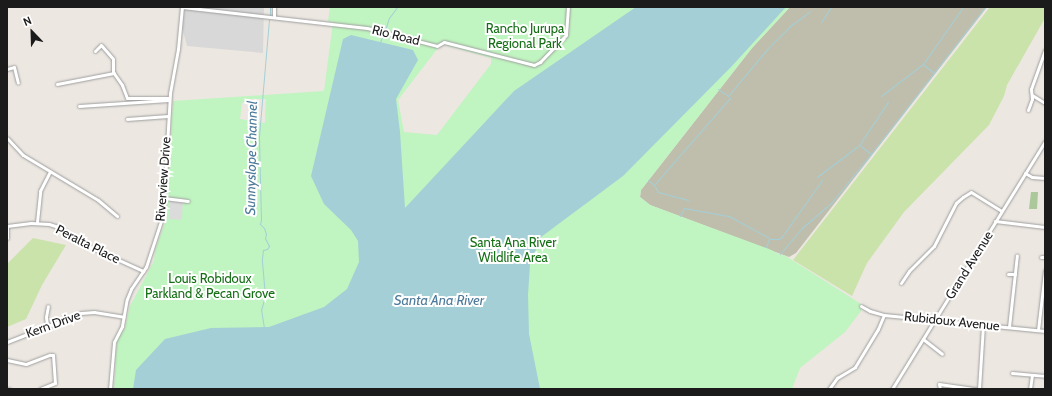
<!DOCTYPE html>
<style>
body{margin:0}
#map{position:relative;width:1052px;height:396px;overflow:hidden;background:#ece7e1;font-family:Cabin,sans-serif}
div>[style]{position:absolute}
.residential>*{inset:0;background:#d9d8d8}
.construction>*{inset:0;background:#bfbead}
.grass>*{inset:0;background:#cae3aa}
.forest>*{inset:0;background:#aac899}
.park>*{inset:0;background:#c0f4c0}
.parking>*{inset:0;background:#dbdbdb;transform-origin:0 0}
.water>*{inset:0;background:#a4cfd6}
.stream>*{height:1px;margin:-0.5px;padding:0 0.5px;transform-origin:0.5px;border-radius:0.5px;background:#a4cfd6}
.roads{filter:drop-shadow(0 0 1px #9f9f9f) drop-shadow(0 0 1px #9f9f9f)}
.minor>*{height:3px;margin:-1.5px;padding:0 1.5px;transform-origin:1.5px;border-radius:1.5px;background:#fff}
span{translate:-50% -50%;white-space:nowrap;text-align:center;line-height:1.15;-webkit-text-stroke:4px #fff;paint-order:stroke}
.park-label{font-size:13px;color:#136e14}
.street-label{font-size:13px;color:#1b1b1b}
.water-label{font-size:14px;color:#4d7a9b;font-style:italic}
.frame{position:absolute;inset:0;border:8px solid #1b1b1b;pointer-events:none}
.north{position:absolute;left:12px;top:12px;width:40px;height:40px;-webkit-text-stroke:3px #fff;paint-order:stroke;rotate:337deg;font-size:11px;font-weight:700;line-height:16px;text-align:center;color:#1b1b1b}
.north::after{content:'';display:block;margin:auto;width:14px;height:18px;background:#1b1b1b;clip-path:polygon(50% 0,100% 100%,50% 72%,0 100%)}
</style>
<div id="map">
<div class="residential">
<i style="clip-path:polygon(185px 7px,264px 7px,263px 53px,187px 46px,182px 27px)"></i>
</div>
<div class="construction">
<i style="clip-path:polygon(790px 7px,987px 7px,796px 253px,789px 257px,650px 205px,640px 197px,641px 190px,752px 48px)"></i>
</div>
<div class="grass">
<i style="clip-path:polygon(990px 7px,1045px 7px,1045px 18px,1007px 85px,1004px 96px,989px 125px,904px 212px,867px 263px,852px 296px,793px 260px)"></i>
<i style="clip-path:polygon(33px 238px,66px 245px,42px 285px,26px 319px,7px 327px,7px 264px)"></i>
</div>
<div class="forest">
<i style="clip-path:polygon(1031px 192px,1038px 192px,1037px 209px,1029px 209px)"></i>
</div>
<div class="park">
<i style="clip-path:polygon(evenodd,330px 7px,790px 7px,752px 48px,641px 190px,640px 197px,650px 205px,769px 249px,781px 255px,784px 255px,861px 304px,861px 311px,845px 332px,800px 368px,792px 389px,114px 389px,117px 340px,125px 328px,130px 306px,154px 261px,155px 250px,166px 220px,173px 101px,324px 91px,333px 22px,328px 21px,330px 7px,441px 44px,491px 58px,491px 64px,437px 135px,404px 132px,398px 100px,441px 44px,330px 7px,248px 99px,266px 99px,265px 123px,240px 119px,242px 103px,248px 99px)"></i>
</div>
<div class="parking">
<i style="left:170px;top:201px;width:13px;height:18px;rotate:4deg"></i>
</div>
<div class="water">
<i style="clip-path:polygon(636px 7px,786px 7px,731px 67px,623px 176px,541px 237px,530px 264px,528px 295px,529px 334px,540px 389px,133px 389px,136px 370px,165px 339px,211px 328px,269px 327px,324px 307px,347px 289px,359px 262px,358px 241px,351px 230px,324px 204px,311px 176px,343px 39px,351px 35px,413px 50px,418px 60px,396px 99px,400px 132px,405px 208px,514px 91px)"></i>
</div>
<div class="stream">
<i style="left:270px;top:15px;width:8px;rotate:-90deg"></i>
<i style="left:821px;top:22px;width:18px;rotate:-56deg"></i>
<i style="left:385px;top:30px;width:13px;rotate:-72deg"></i>
<i style="left:389px;top:18px;width:14px;rotate:-54deg"></i>
<i style="left:380px;top:42px;width:8px;rotate:-67deg"></i>
<i style="left:934px;top:73px;width:14px;rotate:-141deg"></i>
<i style="left:923px;top:64px;width:70px;rotate:-54.9deg"></i>
<i style="left:718px;top:89px;width:12px;rotate:35deg"></i>
<i style="left:728px;top:96px;width:62px;rotate:-50.2deg"></i>
<i style="left:768px;top:48px;width:30px;rotate:-45deg"></i>
<i style="left:789px;top:27px;width:26px;rotate:-37deg"></i>
<i style="left:881px;top:96px;width:53px;rotate:-37.3deg"></i>
<i style="left:871px;top:154px;width:15px;rotate:-143deg"></i>
<i style="left:859px;top:145px;width:52px;rotate:-56deg"></i>
<i style="left:817px;top:177px;width:51px;rotate:-37.1deg"></i>
<i style="left:648px;top:180px;width:8px;rotate:40deg"></i>
<i style="left:654px;top:185px;width:116px;rotate:-48.9deg"></i>
<i style="left:654px;top:185px;width:8px;rotate:60deg"></i>
<i style="left:658px;top:192px;width:31px;rotate:15deg"></i>
<i style="left:680px;top:216px;width:9px;rotate:-63deg"></i>
<i style="left:684px;top:208px;width:45px;rotate:10.3deg"></i>
<i style="left:729px;top:216px;width:46px;rotate:28.8deg"></i>
<i style="left:766px;top:247px;width:9px;rotate:-69deg"></i>
<i style="left:769px;top:239px;width:9px"></i>
<i style="left:778px;top:239px;width:3px;rotate:-18deg"></i>
<i style="left:781px;top:238px;width:71px;rotate:-54.7deg"></i>
<i style="left:780px;top:254px;width:34px;rotate:-50deg"></i>
<i style="left:802px;top:228px;width:40px;rotate:-41deg"></i>
<i style="left:832px;top:202px;width:62px;rotate:-50.9deg"></i>
<i style="left:871px;top:154px;width:186px;rotate:-52.2deg"></i>
<i style="left:264px;top:328px;width:18px;rotate:-99deg"></i>
<i style="left:261px;top:310px;width:15px;rotate:-74deg"></i>
<i style="left:265px;top:296px;width:37px;rotate:-95deg"></i>
<i style="left:262px;top:259px;width:9px;rotate:-84deg"></i>
<i style="left:263px;top:250px;width:4px;rotate:-14deg"></i>
<i style="left:267px;top:249px;width:4px;rotate:-56deg"></i>
<i style="left:269px;top:246px;width:9px;rotate:-117deg"></i>
<i style="left:265px;top:238px;width:4px;rotate:-76deg"></i>
<i style="left:266px;top:234px;width:6px;rotate:-108deg"></i>
<i style="left:264px;top:228px;width:6px;rotate:-135deg"></i>
<i style="left:260px;top:224px;width:4px;rotate:-76deg"></i>
<i style="left:261px;top:220px;width:84px;rotate:-91.4deg"></i>
<i style="left:259px;top:136px;width:117px;rotate:-85.1deg"></i>
</div>
<div class="roads">
<div class="minor">
<i style="left:182px;top:7px;width:186px;rotate:6.5deg"></i>
<i style="left:367px;top:28px;width:72px;rotate:14.4deg"></i>
<i style="left:437px;top:46px;width:8px;rotate:-30deg"></i>
<i style="left:444px;top:42px;width:93px;rotate:14.3deg"></i>
<i style="left:534px;top:65px;width:7px;rotate:-27deg"></i>
<i style="left:540px;top:62px;width:37px;rotate:-46deg"></i>
<i style="left:566px;top:35px;width:28px;rotate:-86deg"></i>
<i style="left:274px;top:17px;width:10px;rotate:-90deg"></i>
<i style="left:95px;top:51px;width:8px;rotate:-45deg"></i>
<i style="left:101px;top:45px;width:18px;rotate:49deg"></i>
<i style="left:113px;top:59px;width:13px;rotate:90deg"></i>
<i style="left:113px;top:72px;width:16px;rotate:55deg"></i>
<i style="left:122px;top:85px;width:14px;rotate:69deg"></i>
<i style="left:127px;top:98px;width:42px"></i>
<i style="left:7px;top:69px;width:7px;rotate:-16deg"></i>
<i style="left:14px;top:67px;width:16px;rotate:76deg"></i>
<i style="left:57px;top:84px;width:58px;rotate:-10.9deg"></i>
<i style="left:1032px;top:95px;width:15px;rotate:32deg"></i>
<i style="left:79px;top:106px;width:90px;rotate:-3.8deg"></i>
<i style="left:1028px;top:110px;width:12px;rotate:-70deg"></i>
<i style="left:1032px;top:99px;width:10px;rotate:-96deg"></i>
<i style="left:1031px;top:89px;width:41px;rotate:-70.3deg"></i>
<i style="left:127px;top:119px;width:41px;rotate:-4.2deg"></i>
<i style="left:7px;top:138px;width:23px;rotate:47deg"></i>
<i style="left:23px;top:155px;width:87px;rotate:31deg"></i>
<i style="left:98px;top:200px;width:25px;rotate:40deg"></i>
<i style="left:1025px;top:173px;width:8px;rotate:30deg"></i>
<i style="left:1032px;top:177px;width:13px;rotate:4deg"></i>
<i style="left:164px;top:198px;width:24px;rotate:7deg"></i>
<i style="left:995px;top:221px;width:50px;rotate:6.8deg"></i>
<i style="left:37px;top:222px;width:31px;rotate:-84deg"></i>
<i style="left:40px;top:191px;width:22px;rotate:-63deg"></i>
<i style="left:7px;top:226px;width:24px;rotate:-7deg"></i>
<i style="left:31px;top:223px;width:18px;rotate:3deg"></i>
<i style="left:49px;top:224px;width:9px;rotate:18deg"></i>
<i style="left:58px;top:227px;width:33px;rotate:33deg"></i>
<i style="left:86px;top:245px;width:63px;rotate:24.5deg"></i>
<i style="left:7px;top:238px;width:12px;rotate:-90deg"></i>
<i style="left:1041px;top:257px;width:4px"></i>
<i style="left:1008px;top:274px;width:7px"></i>
<i style="left:901px;top:283px;width:14px;rotate:-56deg"></i>
<i style="left:909px;top:271px;width:35px;rotate:-45deg"></i>
<i style="left:934px;top:246px;width:48px;rotate:-62.9deg"></i>
<i style="left:956px;top:203px;width:9px;rotate:-41deg"></i>
<i style="left:963px;top:197px;width:9px;rotate:-32deg"></i>
<i style="left:971px;top:192px;width:36px;rotate:32deg"></i>
<i style="left:861px;top:306px;width:10px;rotate:29deg"></i>
<i style="left:870px;top:311px;width:15px;rotate:16deg"></i>
<i style="left:884px;top:315px;width:162px;rotate:5.7deg"></i>
<i style="left:47px;top:325px;width:8px;rotate:-97deg"></i>
<i style="left:46px;top:317px;width:11px;rotate:-80deg"></i>
<i style="left:1009px;top:327px;width:72px;rotate:-83.7deg"></i>
<i style="left:1038px;top:330px;width:60px;rotate:-83.3deg"></i>
<i style="left:923px;top:339px;width:24px;rotate:38deg"></i>
<i style="left:7px;top:342px;width:79px;rotate:-21.4deg"></i>
<i style="left:81px;top:313px;width:13px;rotate:-4deg"></i>
<i style="left:94px;top:312px;width:30px;rotate:9deg"></i>
<i style="left:7px;top:360px;width:19px;rotate:12deg"></i>
<i style="left:26px;top:364px;width:26px;rotate:-21deg"></i>
<i style="left:50px;top:355px;width:3px"></i>
<i style="left:53px;top:355px;width:28px;rotate:86deg"></i>
<i style="left:55px;top:383px;width:16px;rotate:158deg"></i>
<i style="left:1012px;top:373px;width:33px;rotate:5deg"></i>
<i style="left:7px;top:389px;width:2px"></i>
<i style="left:110px;top:389px;width:47px;rotate:-85.1deg"></i>
<i style="left:114px;top:342px;width:18px;rotate:-63deg"></i>
<i style="left:122px;top:326px;width:27px;rotate:-80deg"></i>
<i style="left:127px;top:299px;width:11px;rotate:-68deg"></i>
<i style="left:131px;top:289px;width:27px;rotate:-56deg"></i>
<i style="left:146px;top:267px;width:55px;rotate:-71.9deg"></i>
<i style="left:163px;top:215px;width:122px;rotate:-86.7deg"></i>
<i style="left:170px;top:93px;width:45px;rotate:-79.7deg"></i>
<i style="left:178px;top:49px;width:42px;rotate:-84.6deg"></i>
<i style="left:829px;top:389px;width:14px;rotate:-54deg"></i>
<i style="left:837px;top:378px;width:21px;rotate:-31deg"></i>
<i style="left:855px;top:367px;width:44px;rotate:-58.8deg"></i>
<i style="left:878px;top:329px;width:15px;rotate:-67deg"></i>
<i style="left:892px;top:389px;width:291px;rotate:-58.3deg"></i>
<i style="left:940px;top:389px;width:5px;rotate:-101deg"></i>
<i style="left:939px;top:384px;width:37px;rotate:8deg"></i>
<i style="left:979px;top:389px;width:64px;rotate:-86.4deg"></i>
<i style="left:1030px;top:389px;width:14px;rotate:-82deg"></i>
</div>
</div>
<div class="park-label">
<span style="left:525px;top:36px">Rancho Jurupa<br>Regional Park</span>
<span style="left:513px;top:250px">Santa Ana River<br>Wildlife Area</span>
<span style="left:210px;top:286px">Louis Robidoux<br>Parkland &amp; Pecan Grove</span>
</div>
<div class="street-label">
<span style="left:396px;top:35px;rotate:14deg">Rio Road</span>
<span style="left:163px;top:179px;rotate:-86deg">Riverview Drive</span>
<span style="left:88px;top:244px;rotate:27deg">Peralta Place</span>
<span style="left:969px;top:265px;rotate:-58deg">Grand Avenue</span>
<span style="left:952px;top:321px;rotate:6deg">Rubidoux Avenue</span>
<span style="left:53px;top:324px;rotate:-20deg">Kern Drive</span>
</div>
<div class="water-label">
<span style="left:251px;top:158px;rotate:-89deg">Sunnyslope Channel</span>
<span style="left:439px;top:300px">Santa Ana River</span>
</div>
<div class="frame"></div>
<div class="north">N</div>
</div>
